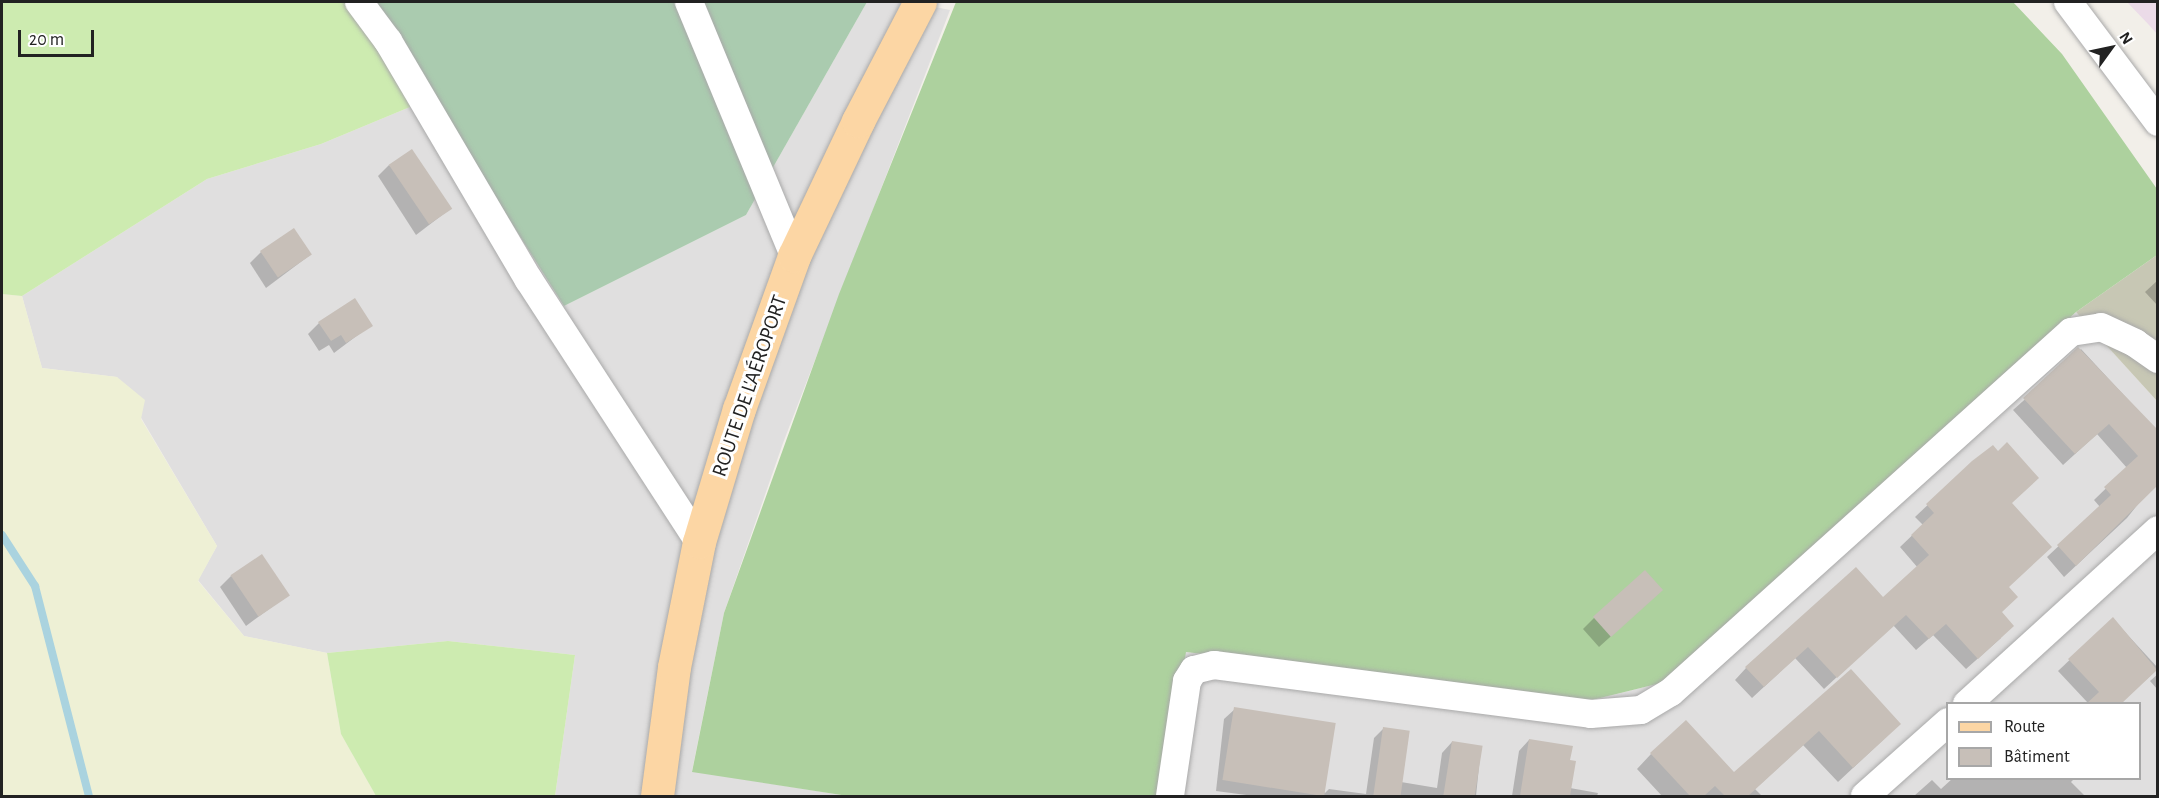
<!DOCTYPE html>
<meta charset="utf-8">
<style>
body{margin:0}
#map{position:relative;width:2159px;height:798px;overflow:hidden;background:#f2efe9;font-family:"Alegreya Sans",sans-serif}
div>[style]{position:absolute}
.residential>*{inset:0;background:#e0dfdf}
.industrial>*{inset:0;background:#ebdbe8}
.construction>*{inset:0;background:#c7c7b4}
.farmland>*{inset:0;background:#eef0d5}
.grass>*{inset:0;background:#cdebb0}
.forest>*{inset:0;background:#add19e}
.cemetery>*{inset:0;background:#aacbaf}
.shadow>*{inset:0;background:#0003}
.stream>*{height:8px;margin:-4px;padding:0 4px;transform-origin:4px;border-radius:4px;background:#aad3df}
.building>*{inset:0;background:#c7bfb8;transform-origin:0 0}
.roads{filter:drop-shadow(0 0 2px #a9a9a9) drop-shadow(0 0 2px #a9a9a9)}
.minor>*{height:28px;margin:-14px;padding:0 14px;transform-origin:14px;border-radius:14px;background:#fff}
.major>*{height:33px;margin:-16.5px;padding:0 16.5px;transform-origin:16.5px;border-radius:16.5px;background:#fcd6a4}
span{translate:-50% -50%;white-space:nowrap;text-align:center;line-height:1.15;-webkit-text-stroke:6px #fff;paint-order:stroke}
.street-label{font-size:21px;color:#222}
.frame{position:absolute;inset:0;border:3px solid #222;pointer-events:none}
.legend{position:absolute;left:1946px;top:702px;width:195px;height:78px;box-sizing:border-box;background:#fff;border:2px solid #a7a7a7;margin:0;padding:8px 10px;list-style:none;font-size:18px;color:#222}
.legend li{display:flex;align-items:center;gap:12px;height:30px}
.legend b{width:30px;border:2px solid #a7a7a7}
.north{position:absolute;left:2081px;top:18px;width:60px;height:60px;-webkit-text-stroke:4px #fff;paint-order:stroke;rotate:57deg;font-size:16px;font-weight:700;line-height:24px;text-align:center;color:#222}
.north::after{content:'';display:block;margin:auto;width:21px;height:27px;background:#222;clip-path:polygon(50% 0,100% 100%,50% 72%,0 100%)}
.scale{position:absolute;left:18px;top:30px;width:76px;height:27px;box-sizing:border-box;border:3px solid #222;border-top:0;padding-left:8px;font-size:18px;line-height:21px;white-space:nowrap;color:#222;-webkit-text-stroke:4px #fff;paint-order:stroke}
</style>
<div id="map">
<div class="residential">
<i style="clip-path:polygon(867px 2px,910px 2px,950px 10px,783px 443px,724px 613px,692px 771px,848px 796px,555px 796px,575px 655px,448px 641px,327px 653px,244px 636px,198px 580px,217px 546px,117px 377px,42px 368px,22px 296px,207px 179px,321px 144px,434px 97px,564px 306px,746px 215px)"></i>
<i style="clip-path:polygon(evenodd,2076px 312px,2157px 401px,2157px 796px,1162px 796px,1185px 652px,1592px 700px,1665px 682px,2076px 312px,1948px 704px,2140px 704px,2140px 778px,1948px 778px,1948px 704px)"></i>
</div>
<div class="industrial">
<i style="clip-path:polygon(2127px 2px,2157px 2px,2157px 34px,2149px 25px)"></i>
</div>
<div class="construction">
<i style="clip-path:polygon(2157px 255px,2157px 401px,2076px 312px)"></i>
</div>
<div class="farmland">
<i style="clip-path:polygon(2px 294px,22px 296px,42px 368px,117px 377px,145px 400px,141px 419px,217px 546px,198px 581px,244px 636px,327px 653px,341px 734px,376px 796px,2px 796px)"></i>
</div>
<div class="grass">
<i style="clip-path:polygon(2px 2px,372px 2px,434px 97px,321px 144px,207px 179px,22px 296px,2px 294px)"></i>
<i style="clip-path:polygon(448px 641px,575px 655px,555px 796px,376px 796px,341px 734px,327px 653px)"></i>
</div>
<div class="forest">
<i style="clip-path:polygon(956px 2px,2013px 2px,2062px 54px,2157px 189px,2157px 255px,2076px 312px,1665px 682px,1592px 700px,1186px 652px,1162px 796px,848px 796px,692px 772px,724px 613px,839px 294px)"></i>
</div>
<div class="cemetery">
<i style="clip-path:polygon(372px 2px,867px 2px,746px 215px,564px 306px)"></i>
</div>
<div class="shadow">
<i style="clip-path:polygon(389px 165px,450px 209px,416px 235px,378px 176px)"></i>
<i style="clip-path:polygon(261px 252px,310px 255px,266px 288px,250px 263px)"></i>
<i style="clip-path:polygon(2158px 280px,2158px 306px,2145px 292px)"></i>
<i style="clip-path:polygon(319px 323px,371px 325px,334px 353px,329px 345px,319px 351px,308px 334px)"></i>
<i style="clip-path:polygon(2081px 349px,2158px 432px,2158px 479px,2127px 518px,2064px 577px,2047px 557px,2100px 507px,2094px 500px,2127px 468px,2097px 434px,2063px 465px,2013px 410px)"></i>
<i style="clip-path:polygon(1973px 462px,2010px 503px,2007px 588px,2000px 612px,2001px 638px,1966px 669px,1933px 635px,1916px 650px,1893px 625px,1824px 689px,1795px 658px,1752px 698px,1735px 680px,1746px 668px,1883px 599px,1918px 568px,1900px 547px,1923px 525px,1915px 517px)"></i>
<i style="clip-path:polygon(231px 576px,288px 595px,246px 626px,220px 587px)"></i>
<i style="clip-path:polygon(1650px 601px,1599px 647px,1583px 629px,1594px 618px)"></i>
<i style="clip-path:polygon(2113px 619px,2158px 668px,2147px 679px,2088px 703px,2058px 671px)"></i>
<i style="clip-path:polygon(1850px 671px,1884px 739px,1838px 782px,1803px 745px,1755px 789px,1762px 796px,1662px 796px,1637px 769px,1651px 754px,1734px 774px)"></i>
<i style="clip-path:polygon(2158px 674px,2158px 690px,2150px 681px)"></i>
<i style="clip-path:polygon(1235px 709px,1325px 793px,1329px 789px,1366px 794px,1374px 738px,1384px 728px,1401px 782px,1437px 788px,1442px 753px,1452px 742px,1481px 747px,1476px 796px,1254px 796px,1216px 791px,1224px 719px)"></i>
<i style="clip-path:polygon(1529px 740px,1569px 762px,1570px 788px,1598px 793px,1597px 796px,1512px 796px,1519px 751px)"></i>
<i style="clip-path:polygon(1953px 778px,2075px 778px,2071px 782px,2085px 796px,1914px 796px,1932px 780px,1941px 789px)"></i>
</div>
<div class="stream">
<i style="left:2px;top:535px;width:61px;rotate:57.1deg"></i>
<i style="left:35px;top:586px;width:217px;rotate:75.6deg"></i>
</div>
<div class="building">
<i style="left:412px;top:149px;width:72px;height:28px;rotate:56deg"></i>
<i style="left:294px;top:228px;width:32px;height:41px;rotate:56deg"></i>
<i style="clip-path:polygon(355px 298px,373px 326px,346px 343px,341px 335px,331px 341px,318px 322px)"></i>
<i style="clip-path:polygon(2078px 347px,2157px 429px,2157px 486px,2076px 566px,2057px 545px,2111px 495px,2104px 487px,2138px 456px,2109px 424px,2075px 454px,2023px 398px)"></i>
<i style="clip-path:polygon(2007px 442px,2039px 478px,2012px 503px,2052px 547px,2009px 587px,2018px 597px,2002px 612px,2014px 626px,1978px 659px,1946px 624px,1929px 639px,1906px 615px,1837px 678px,1808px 647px,1764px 687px,1745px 667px,1856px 567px,1883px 597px,1929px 555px,1911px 535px,1934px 513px,1926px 504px,1972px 461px,1993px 445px,1998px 451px)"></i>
<i style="left:262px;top:554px;width:50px;height:38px;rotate:56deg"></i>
<i style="left:1645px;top:570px;width:27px;height:70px;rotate:48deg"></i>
<i style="clip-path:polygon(2113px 617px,2157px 670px,2121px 704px,2086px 704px,2099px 692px,2068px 659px)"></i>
<i style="clip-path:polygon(1851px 669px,1901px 724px,1853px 768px,1819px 731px,1748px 796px,1725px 796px,1715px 786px,1704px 796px,1690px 796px,1650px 753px,1686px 720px,1734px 772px)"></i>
<i style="left:1234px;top:707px;width:103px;height:74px;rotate:9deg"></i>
<i style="left:1383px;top:727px;width:27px;height:70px;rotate:8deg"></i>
<i style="clip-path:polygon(1529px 739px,1573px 746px,1570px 760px,1576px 761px,1570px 796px,1520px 796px)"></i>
<i style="left:1452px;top:741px;width:31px;height:56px;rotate:9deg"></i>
</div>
<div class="roads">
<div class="minor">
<i style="left:359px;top:2px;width:49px;rotate:53.4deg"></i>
<i style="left:388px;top:41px;width:277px;rotate:59.5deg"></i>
<i style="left:529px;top:280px;width:312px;rotate:57deg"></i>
<i style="left:689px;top:2px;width:275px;rotate:67.5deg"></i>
<i style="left:2068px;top:2px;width:150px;rotate:53.1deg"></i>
<i style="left:1967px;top:704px;width:258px;rotate:-42.3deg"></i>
<i style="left:1170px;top:796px;width:116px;rotate:-81.6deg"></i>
<i style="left:1187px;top:681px;width:13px;rotate:-58deg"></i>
<i style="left:1194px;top:670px;width:21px;rotate:-14deg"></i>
<i style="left:1214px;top:665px;width:380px;rotate:7.4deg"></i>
<i style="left:1591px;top:714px;width:50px;rotate:-4.6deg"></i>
<i style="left:1641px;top:710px;width:35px;rotate:-31deg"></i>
<i style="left:1671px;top:692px;width:538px;rotate:-41.99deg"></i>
<i style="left:2071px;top:332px;width:30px;rotate:-9deg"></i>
<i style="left:2101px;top:327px;width:38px;rotate:25deg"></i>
<i style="left:2135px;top:343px;width:28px;rotate:35deg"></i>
<i style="left:1865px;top:796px;width:111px;rotate:-41.7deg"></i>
</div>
<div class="major">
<i style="left:657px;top:796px;width:130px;rotate:-82.5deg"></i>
<i style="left:674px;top:667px;width:127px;rotate:-78.7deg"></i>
<i style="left:699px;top:542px;width:139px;rotate:-73.3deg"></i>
<i style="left:739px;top:409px;width:163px;rotate:-70.2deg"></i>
<i style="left:794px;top:256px;width:149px;rotate:-64.6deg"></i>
<i style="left:858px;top:121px;width:134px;rotate:-62.5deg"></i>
</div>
</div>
<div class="street-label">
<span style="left:750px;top:386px;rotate:-71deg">ROUTE DE L'AÉROPORT</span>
</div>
<div class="frame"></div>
<ul class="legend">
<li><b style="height:8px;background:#fcd6a4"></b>Route</li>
<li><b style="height:16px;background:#c7bfb8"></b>Bâtiment</li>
</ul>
<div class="north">N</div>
<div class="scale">20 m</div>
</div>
